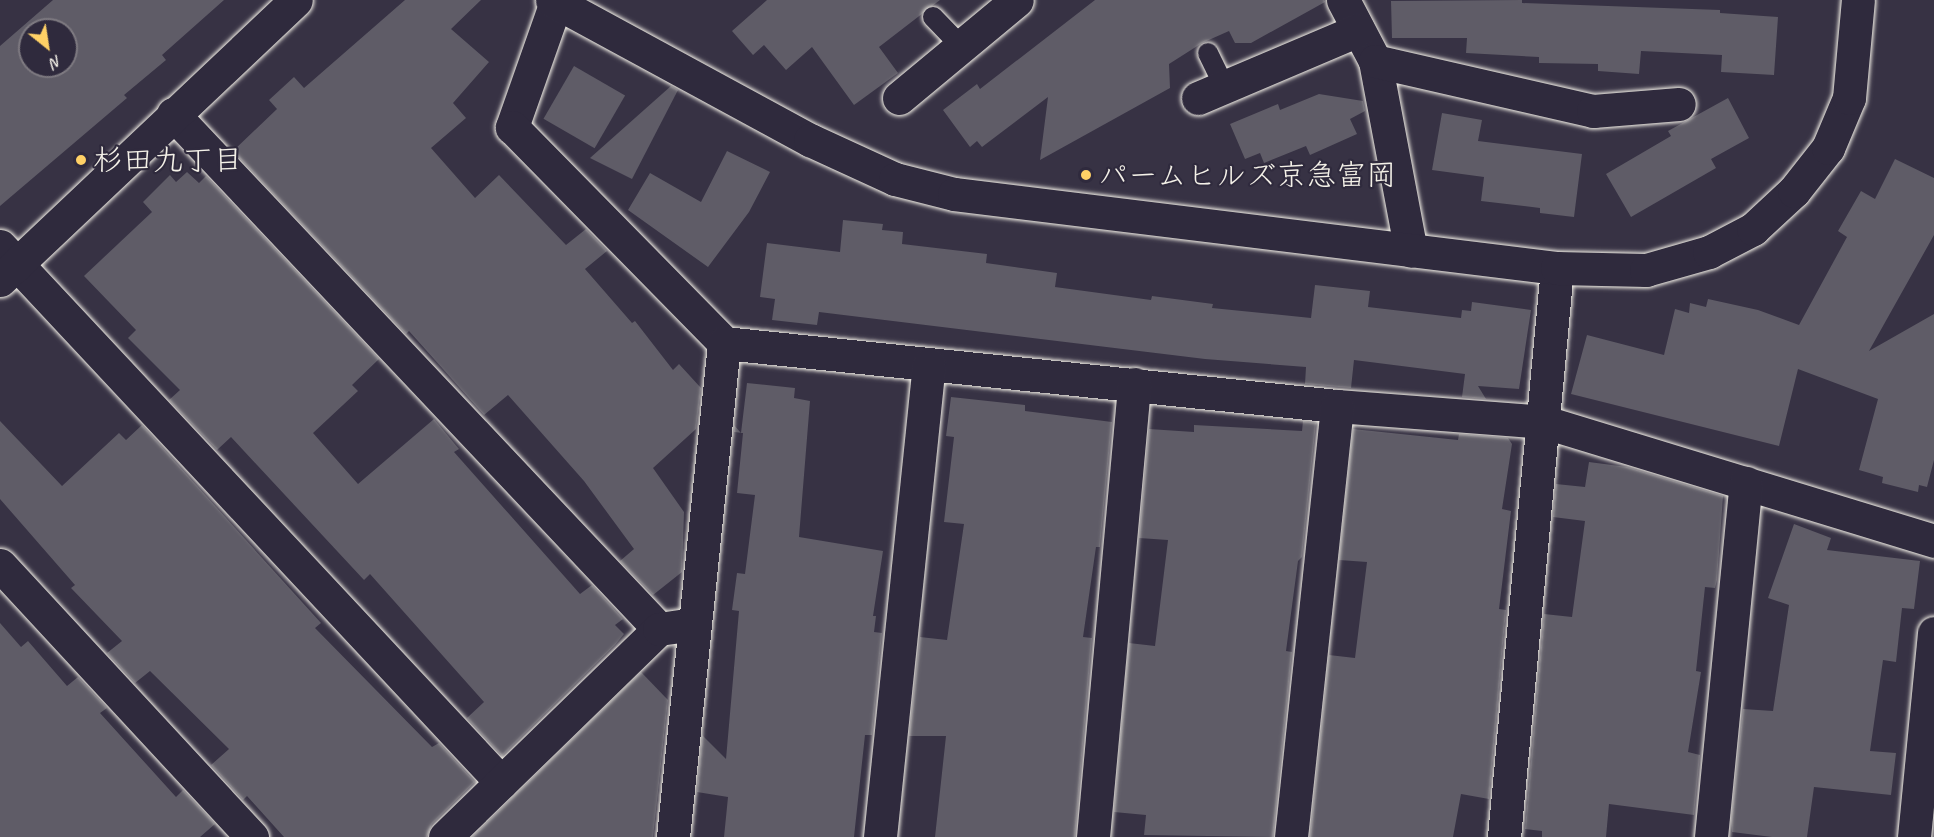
<!DOCTYPE html>
<meta charset="utf-8">
<style>
body{margin:0}
#map{position:relative;width:1934px;height:837px;overflow:hidden;background:#373244;font-family:Caveat,"Klee One",sans-serif}
div>[style]{position:absolute}
.building>*{inset:0;background:#5f5c67;transform-origin:0 0}
.roads{filter:drop-shadow(0 0 2px #f4f1e8) drop-shadow(0 0 2px #f4f1e8)}
.service>*{height:20px;margin:-10px;padding:0 10px;transform-origin:10px;border-radius:10px;background:#2f2a3d}
.minor>*{height:33px;margin:-16.5px;padding:0 16.5px;transform-origin:16.5px;border-radius:16.5px;background:#2f2a3d}
.tertiary>*{height:33px;margin:-16.5px;padding:0 16.5px;transform-origin:16.5px;border-radius:16.5px;background:#2f2a3d}
.dots>*{width:16px;height:16px;translate:-50% -50%;box-sizing:border-box;border:3px solid #2f2a3d;border-radius:50%}
span{translate:-50% -50%;white-space:nowrap;text-align:center;line-height:1.15;-webkit-text-stroke:4.5px #2f2a3d;paint-order:stroke}
.poi-label{font-size:30px;color:#f4f1e8}
.left{translate:0 -50%;text-align:left}
.north{position:absolute;left:18px;top:18px;width:60px;height:60px;box-sizing:border-box;background:#2f2a3d;border:2px solid #7e7a81;border-radius:50%;rotate:150deg;font-size:16px;font-weight:700;line-height:24px;text-align:center;color:#f4f1e8}
.north::after{content:'';display:block;margin:auto;width:21px;height:27px;background:#ffd166;clip-path:polygon(50% 0,100% 100%,50% 72%,0 100%)}
</style>
<div id="map">
<div class="building">
<i style="clip-path:polygon(evenodd,53px 0,224px 0,162px 55px,166px 60px,124px 95px,127px 98px,0 206px,0 46px,53px 0,30px 30px,66px 30px,66px 66px,30px 66px,30px 30px)"></i>
<i style="clip-path:polygon(405px 0,481px 0,451px 29px,489px 62px,453px 103px,466px 118px,431px 148px,475px 198px,499px 175px,566px 245px,586px 229px,607px 251px,585px 269px,632px 323px,635px 321px,673px 370px,679px 364px,701px 388px,696px 429px,653px 468px,684px 512px,682px 572px,653px 595px,620px 561px,634px 549px,584px 481px,508px 395px,484px 415px,409px 331px,406px 334px,233px 151px,277px 109px,269px 100px,294px 77px,304px 88px)"></i>
<i style="clip-path:polygon(767px 0,940px 0,879px 47px,898px 73px,854px 105px,812px 47px,786px 70px,764px 45px,753px 55px,732px 31px)"></i>
<i style="clip-path:polygon(1095px 0,1324px 0,1325px 2px,1251px 43px,1235px 43px,1229px 31px,1202px 43px,1169px 64px,1170px 88px,1040px 160px,1048px 97px,982px 147px,977px 141px,970px 147px,943px 110px,977px 84px,980px 89px)"></i>
<i style="clip-path:polygon(1522px 0,1522px 3px,1720px 10px,1720px 13px,1778px 17px,1774px 75px,1721px 72px,1722px 55px,1641px 51px,1639px 74px,1598px 71px,1598px 64px,1539px 63px,1539px 57px,1466px 53px,1467px 38px,1392px 38px,1391px 1px)"></i>
<i style="left:574px;top:66px;width:59px;height:61px;rotate:30deg"></i>
<i style="clip-path:polygon(671px 86px,678px 90px,632px 179px,590px 158px)"></i>
<i style="clip-path:polygon(1319px 94px,1363px 101px,1365px 111px,1350px 119px,1357px 134px,1310px 155px,1306px 146px,1264px 163px,1260px 153px,1245px 159px,1230px 124px,1278px 104px,1280px 110px)"></i>
<i style="clip-path:polygon(1728px 98px,1749px 138px,1711px 159px,1716px 168px,1631px 217px,1606px 174px,1671px 136px,1668px 131px)"></i>
<i style="clip-path:polygon(1442px 113px,1482px 120px,1478px 141px,1582px 154px,1574px 217px,1540px 213px,1540px 208px,1481px 201px,1484px 177px,1432px 170px)"></i>
<i style="clip-path:polygon(727px 151px,770px 172px,749px 212px,708px 267px,628px 210px,650px 173px,701px 202px)"></i>
<i style="clip-path:polygon(1895px 159px,1934px 178px,1934px 235px,1869px 351px,1934px 314px,1934px 460px,1927px 487px,1919px 485px,1918px 492px,1882px 483px,1883px 477px,1859px 470px,1878px 399px,1798px 369px,1779px 446px,1571px 394px,1587px 335px,1664px 355px,1675px 309px,1689px 313px,1690px 303px,1706px 307px,1708px 299px,1758px 310px,1799px 325px,1847px 237px,1838px 231px,1861px 191px,1875px 199px)"></i>
<i style="clip-path:polygon(187px 172px,199px 183px,206px 176px,379px 359px,352px 385px,358px 391px,313px 433px,358px 484px,434px 419px,459px 449px,454px 452px,580px 594px,592px 585px,623px 619px,615px 625px,624px 634px,615px 645px,502px 756px,467px 718px,484px 702px,370px 574px,364px 580px,231px 437px,217px 450px,169px 400px,180px 390px,128px 338px,136px 330px,84px 276px,152px 212px,143px 202px,170px 175px,176px 182px)"></i>
<i style="clip-path:polygon(843px 220px,883px 224px,882px 230px,903px 232px,902px 244px,987px 254px,986px 263px,1057px 273px,1055px 287px,1151px 300px,1152px 296px,1213px 304px,1212px 308px,1311px 318px,1315px 285px,1370px 291px,1368px 307px,1461px 318px,1462px 310px,1471px 311px,1472px 302px,1531px 310px,1519px 389px,1478px 386px,1486px 399px,1462px 397px,1465px 374px,1354px 360px,1351px 388px,1339px 387px,1305px 384px,1306px 367px,1205px 359px,819px 312px,817px 325px,772px 320px,775px 299px,760px 297px,767px 243px,840px 252px)"></i>
<i style="clip-path:polygon(747px 383px,795px 388px,794px 398px,810px 401px,799px 537px,883px 551px,873px 616px,876px 616px,874px 632px,882px 633px,872px 735px,865px 735px,854px 837px,724px 837px,728px 797px,697px 792px,702px 735px,726px 759px,739px 611px,732px 610px,737px 573px,745px 574px,755px 495px,737px 493px,743px 433px,734px 432px,734px 425px,741px 433px)"></i>
<i style="clip-path:polygon(951px 397px,1025px 405px,1025px 411px,1112px 422px,1100px 547px,1096px 547px,1083px 637px,1092px 638px,1075px 837px,935px 837px,946px 736px,909px 736px,920px 637px,947px 640px,964px 524px,944px 522px,954px 437px,946px 436px)"></i>
<i style="clip-path:polygon(0 421px,62px 486px,119px 433px,126px 440px,142px 425px,321px 623px,315px 628px,432px 747px,439px 743px,475px 782px,432px 824px,427px 837px,284px 837px,247px 796px,243px 800px,211px 765px,229px 749px,150px 671px,135px 683px,107px 653px,122px 641px,71px 588px,75px 585px,0 499px)"></i>
<i style="clip-path:polygon(1303px 421px,1316px 423px,1302px 557px,1298px 561px,1286px 651px,1292px 652px,1273px 837px,1144px 835px,1146px 815px,1114px 812px,1129px 643px,1155px 646px,1168px 540px,1139px 538px,1149px 429px,1194px 432px,1194px 425px,1302px 431px)"></i>
<i style="clip-path:polygon(1353px 429px,1458px 440px,1459px 434px,1508px 438px,1512px 444px,1502px 509px,1511px 511px,1499px 609px,1506px 610px,1489px 799px,1461px 794px,1453px 837px,1310px 837px,1329px 655px,1355px 658px,1367px 562px,1339px 560px)"></i>
<i style="clip-path:polygon(1589px 462px,1627px 467px,1723px 496px,1717px 580px,1715px 588px,1705px 587px,1696px 671px,1701px 672px,1688px 752px,1700px 755px,1694px 815px,1609px 804px,1606px 837px,1542px 837px,1542px 831px,1525px 829px,1544px 614px,1572px 617px,1585px 521px,1553px 517px,1556px 484px,1585px 487px)"></i>
<i style="clip-path:polygon(1794px 524px,1831px 538px,1827px 550px,1920px 561px,1914px 609px,1902px 608px,1896px 662px,1883px 660px,1870px 751px,1896px 753px,1891px 795px,1814px 787px,1807px 837px,1772px 837px,1732px 832px,1731px 821px,1743px 709px,1773px 711px,1789px 605px,1768px 598px)"></i>
<i style="clip-path:polygon(0 623px,21px 647px,28px 641px,67px 686px,78px 677px,107px 708px,100px 713px,176px 797px,183px 790px,215px 824px,200px 837px,0 837px)"></i>
<i style="clip-path:polygon(641px 672px,668px 700px,653px 837px,472px 837px)"></i>
</div>
<div class="roads">
<div class="service">
<i style="left:933px;top:17px;width:40px;rotate:46deg"></i>
<i style="left:1208px;top:53px;width:39px;rotate:64deg"></i>
</div>
<div class="minor">
<i style="left:1343px;top:0;width:69px;rotate:62.3deg"></i>
<i style="left:1375px;top:61px;width:193px;rotate:79.3deg"></i>
<i style="left:556px;top:2px;width:133px;rotate:109.4deg"></i>
<i style="left:512px;top:127px;width:303px;rotate:45.5deg"></i>
<i style="left:724px;top:343px;width:616px;rotate:5.87deg"></i>
<i style="left:1337px;top:406px;width:209px;rotate:4.4deg"></i>
<i style="left:1545px;top:422px;width:407px;rotate:17deg"></i>
<i style="left:1375px;top:61px;width:224px;rotate:12.9deg"></i>
<i style="left:1593px;top:111px;width:86px;rotate:-4.7deg"></i>
<i style="left:899px;top:98px;width:153px;rotate:-39.7deg"></i>
<i style="left:1198px;top:98px;width:174px;rotate:-23deg"></i>
<i style="left:173px;top:114px;width:708px;rotate:46.66deg"></i>
<i style="left:0;top:246px;width:734px;rotate:46.93deg"></i>
<i style="left:0;top:565px;width:371px;rotate:47.2deg"></i>
<i style="left:445px;top:837px;width:298px;rotate:-44.2deg"></i>
<i style="left:659px;top:629px;width:22px;rotate:-8deg"></i>
<i style="left:673px;top:837px;width:497px;rotate:-84.1deg"></i>
<i style="left:880px;top:837px;width:475px;rotate:-84.1deg"></i>
<i style="left:1093px;top:837px;width:455px;rotate:-84.8deg"></i>
<i style="left:1291px;top:837px;width:433px;rotate:-83.9deg"></i>
<i style="left:1504px;top:837px;width:571px;rotate:-84.68deg"></i>
<i style="left:1711px;top:837px;width:356px;rotate:-84.4deg"></i>
<i style="left:1914px;top:837px;width:205px;rotate:-84.4deg"></i>
</div>
<div class="tertiary">
<i style="left:552px;top:0;width:294px;rotate:28.5deg"></i>
<i style="left:810px;top:140px;width:94px;rotate:24.6deg"></i>
<i style="left:895px;top:179px;width:61px;rotate:14.3deg"></i>
<i style="left:954px;top:194px;width:608px;rotate:7deg"></i>
<i style="left:1557px;top:268px;width:89px;rotate:1.3deg"></i>
<i style="left:1646px;top:270px;width:66px;rotate:-15.9deg"></i>
<i style="left:1709px;top:252px;width:50px;rotate:-27.6deg"></i>
<i style="left:1753px;top:229px;width:56px;rotate:-42.8deg"></i>
<i style="left:1794px;top:191px;width:55px;rotate:-51.7deg"></i>
<i style="left:1828px;top:148px;width:54px;rotate:-67.2deg"></i>
<i style="left:1849px;top:98px;width:98px;rotate:-84.8deg"></i>
<i style="left:0;top:280px;width:407px;rotate:-43.4deg"></i>
</div>
</div>
<div class="dots">
<i style="left:81px;top:160px;background:#ffd166"></i>
<i style="left:1086px;top:175px;background:#ffd166"></i>
</div>
<div class="poi-label">
<span class="left" style="left:93px;top:160px">杉田九丁目</span>
<span class="left" style="left:1098px;top:175px">パームヒルズ京急富岡</span>
</div>
<div class="north">N</div>
</div>
